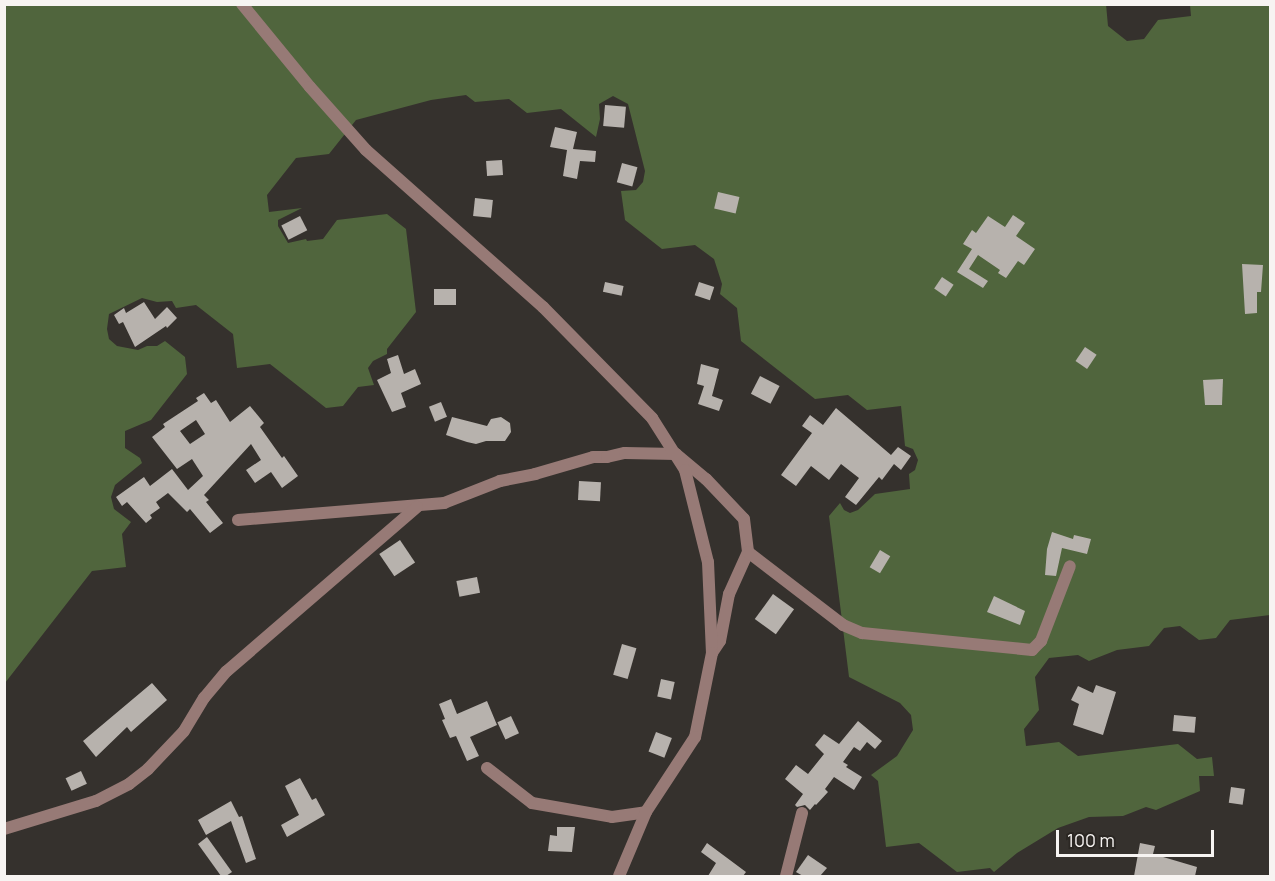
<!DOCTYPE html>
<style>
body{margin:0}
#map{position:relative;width:1275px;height:881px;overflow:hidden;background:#35312d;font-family:Manrope,sans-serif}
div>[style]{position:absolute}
.green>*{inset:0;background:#50653d}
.building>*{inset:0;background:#b7b2ad;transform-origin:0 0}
.minor>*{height:12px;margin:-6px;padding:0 6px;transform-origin:6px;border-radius:6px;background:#977a76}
.tertiary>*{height:12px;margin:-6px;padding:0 6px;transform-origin:6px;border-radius:6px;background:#977a76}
span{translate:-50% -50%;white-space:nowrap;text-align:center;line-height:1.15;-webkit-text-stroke:6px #2b2723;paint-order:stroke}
.frame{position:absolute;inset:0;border:6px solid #f7f4f2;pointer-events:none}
.scale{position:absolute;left:1056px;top:830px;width:158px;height:27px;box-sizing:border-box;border:3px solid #f7f4f2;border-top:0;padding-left:8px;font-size:18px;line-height:21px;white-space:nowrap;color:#f7f4f2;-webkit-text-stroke:4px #2b2723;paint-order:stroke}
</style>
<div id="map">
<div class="green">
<i style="clip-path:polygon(1106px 4px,1108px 26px,1127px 41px,1144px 39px,1158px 20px,1191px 16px,1190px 5px,1270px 5px,1270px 615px,1230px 620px,1216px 638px,1199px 640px,1180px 626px,1164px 628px,1149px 646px,1117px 650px,1089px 661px,1078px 655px,1049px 658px,1035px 677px,1039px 710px,1024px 729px,1026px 746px,1059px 742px,1078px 756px,1178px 744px,1197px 759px,1212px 757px,1214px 776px,1199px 776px,1200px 791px,1156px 810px,1146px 807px,1123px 816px,1089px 817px,1058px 828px,1017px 853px,994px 872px,990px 868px,957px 872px,919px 843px,886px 847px,878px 781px,871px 775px,897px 756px,913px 730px,911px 715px,900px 703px,849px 677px,829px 516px,840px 503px,844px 510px,850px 513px,858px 510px,875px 494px,910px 489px,909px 474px,915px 470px,918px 460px,913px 449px,905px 446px,901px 406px,867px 410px,848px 395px,815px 399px,741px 341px,737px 308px,720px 294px,722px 284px,714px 259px,695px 245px,662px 249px,625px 220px,621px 191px,636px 190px,643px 182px,645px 171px,628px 104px,613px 96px,599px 104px,600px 119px,596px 137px,561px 109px,527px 113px,509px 99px,475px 102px,466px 95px,431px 100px,356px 120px,329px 154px,296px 158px,267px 195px,269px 212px,302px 208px,278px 220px,278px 226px,288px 243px,306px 239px,307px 241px,323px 239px,337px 220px,387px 214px,406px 229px,416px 312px,387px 349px,387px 354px,373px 361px,368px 368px,374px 385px,358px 387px,343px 406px,326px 408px,270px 364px,237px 368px,233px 334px,196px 305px,176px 308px,172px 301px,157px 302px,142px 298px,109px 314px,107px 329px,109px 339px,117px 346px,138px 350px,147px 346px,157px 346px,165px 341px,185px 357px,187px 374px,151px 420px,125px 431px,125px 448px,140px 458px,142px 463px,115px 485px,111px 497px,114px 509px,131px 522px,122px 534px,126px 567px,92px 571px,5px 683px,5px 5px)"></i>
</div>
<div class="building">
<i style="left:605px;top:105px;width:21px;height:21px;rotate:5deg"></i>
<i style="clip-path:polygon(555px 127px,577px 132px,573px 149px,596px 151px,595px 162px,580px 161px,577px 179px,563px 176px,567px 150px,550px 147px)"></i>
<i style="left:502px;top:160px;width:15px;height:16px;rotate:86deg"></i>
<i style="left:622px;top:163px;width:16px;height:20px;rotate:15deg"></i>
<i style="left:718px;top:192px;width:22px;height:17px;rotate:13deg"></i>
<i style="left:475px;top:198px;width:18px;height:18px;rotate:6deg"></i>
<i style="clip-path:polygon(1013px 215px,1025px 223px,1016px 236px,1035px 249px,1024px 265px,1018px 261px,1006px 278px,998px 273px,1000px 270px,978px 255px,969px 269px,988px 281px,983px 288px,957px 272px,972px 249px,963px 244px,972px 230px,976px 233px,988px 216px,1005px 227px)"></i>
<i style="left:300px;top:216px;width:16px;height:21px;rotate:63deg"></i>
<i style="clip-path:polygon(1242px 264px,1263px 265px,1261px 292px,1257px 292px,1257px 313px,1245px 314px)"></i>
<i style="left:942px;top:277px;width:14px;height:14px;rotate:34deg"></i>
<i style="left:605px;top:282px;width:19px;height:10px;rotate:12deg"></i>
<i style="left:699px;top:282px;width:16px;height:14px;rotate:18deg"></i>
<i style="left:456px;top:289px;width:16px;height:22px;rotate:90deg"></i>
<i style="clip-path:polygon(144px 302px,155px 319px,167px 307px,177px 318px,167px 328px,166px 326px,135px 347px,123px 322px,119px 324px,114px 315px,124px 308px,126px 313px)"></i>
<i style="left:1085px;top:347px;width:14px;height:17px;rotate:34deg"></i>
<i style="clip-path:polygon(398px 355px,404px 374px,415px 369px,421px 384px,401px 393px,406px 407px,392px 412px,377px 380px,391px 373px,387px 359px)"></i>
<i style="clip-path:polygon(701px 364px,719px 369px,712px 396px,723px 400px,719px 411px,698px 404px,704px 386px,697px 384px)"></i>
<i style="left:760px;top:376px;width:22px;height:20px;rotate:27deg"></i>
<i style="clip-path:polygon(1223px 379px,1222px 405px,1205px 405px,1203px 380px)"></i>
<i style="clip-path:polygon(evenodd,204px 393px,211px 403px,216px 400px,230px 422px,250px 406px,264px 423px,260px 427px,282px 458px,284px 456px,298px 476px,282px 488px,271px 472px,255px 483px,246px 470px,261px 460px,251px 444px,204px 495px,209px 500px,206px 502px,223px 523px,210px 533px,190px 509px,187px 512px,168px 493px,156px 502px,160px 508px,150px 515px,152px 518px,146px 523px,127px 502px,122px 506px,116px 497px,144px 477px,150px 486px,172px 469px,188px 490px,203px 476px,192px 459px,177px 469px,152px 437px,165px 427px,163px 424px,198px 401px,196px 398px,204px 393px,196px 420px,205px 434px,190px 444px,180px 431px,196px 420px)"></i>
<i style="left:441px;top:402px;width:16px;height:13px;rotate:68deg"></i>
<i style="clip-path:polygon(836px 408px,891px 455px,898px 447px,911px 456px,901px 470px,894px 464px,882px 480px,879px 477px,856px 505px,845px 497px,859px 478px,841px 464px,829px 480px,811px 466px,796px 486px,781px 475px,812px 433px,802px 426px,810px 415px,823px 425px)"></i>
<i style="clip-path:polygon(452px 417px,487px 426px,491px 419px,501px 417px,510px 423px,511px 432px,505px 441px,486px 441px,476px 444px,467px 442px,446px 435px)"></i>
<i style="left:579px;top:481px;width:22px;height:19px;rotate:3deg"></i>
<i style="clip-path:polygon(1052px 532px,1073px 539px,1074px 535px,1091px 539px,1087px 554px,1062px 548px,1056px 576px,1045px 575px,1047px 549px)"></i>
<i style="left:400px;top:540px;width:27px;height:25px;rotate:56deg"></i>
<i style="left:880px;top:550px;width:12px;height:20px;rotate:31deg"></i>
<i style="left:477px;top:577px;width:16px;height:21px;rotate:79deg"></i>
<i style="left:773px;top:594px;width:26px;height:31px;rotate:36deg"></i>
<i style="clip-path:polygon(994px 596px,1025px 611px,1020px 625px,987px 612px)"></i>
<i style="left:622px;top:644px;width:15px;height:32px;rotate:16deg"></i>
<i style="left:661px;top:679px;width:14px;height:18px;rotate:12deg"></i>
<i style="clip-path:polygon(152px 683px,167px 700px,131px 732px,127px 727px,96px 757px,83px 741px)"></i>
<i style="clip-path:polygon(1096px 685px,1116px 692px,1103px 735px,1073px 725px,1079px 704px,1071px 700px,1078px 686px,1093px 693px)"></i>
<i style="clip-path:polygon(451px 699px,457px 714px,487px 701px,497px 725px,470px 737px,479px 756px,467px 761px,456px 736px,450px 738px,442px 720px,445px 719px,439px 704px)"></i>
<i style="left:1174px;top:715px;width:22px;height:16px;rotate:5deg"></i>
<i style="left:511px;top:716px;width:19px;height:15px;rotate:65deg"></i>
<i style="clip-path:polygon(858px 721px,882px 741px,875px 749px,867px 742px,860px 751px,854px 747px,843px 762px,848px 765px,846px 767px,862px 777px,854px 790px,834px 777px,825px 789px,828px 792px,816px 805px,815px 804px,810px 810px,805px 805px,797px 807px,795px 805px,803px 794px,785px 779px,796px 765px,808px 774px,824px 754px,815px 745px,824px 734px,839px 744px)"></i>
<i style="left:656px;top:732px;width:17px;height:21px;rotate:21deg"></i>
<i style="left:81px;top:771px;width:14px;height:17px;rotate:65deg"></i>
<i style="clip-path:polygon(300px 778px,312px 800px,316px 798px,325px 815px,287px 837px,281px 825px,299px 815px,285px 786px)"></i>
<i style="left:1231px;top:787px;width:14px;height:16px;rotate:8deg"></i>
<i style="clip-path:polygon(231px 801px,239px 817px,242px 816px,256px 859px,246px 863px,231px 821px,206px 835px,198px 820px)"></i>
<i style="clip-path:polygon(557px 827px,575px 827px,572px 852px,548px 851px,550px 835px,557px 836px)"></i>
<i style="clip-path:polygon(207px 837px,232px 872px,226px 876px,221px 876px,198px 844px)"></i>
<i style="clip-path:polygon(707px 843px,746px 872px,743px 876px,708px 876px,716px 863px,701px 852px)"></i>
<i style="clip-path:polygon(1140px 843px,1155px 846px,1153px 854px,1197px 867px,1195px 876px,1134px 876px)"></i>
<i style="clip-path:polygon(808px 855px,827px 868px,820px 876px,803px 876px,796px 872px)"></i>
</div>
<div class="minor">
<i style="left:238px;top:520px;width:207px;rotate:-4.7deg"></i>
<i style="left:444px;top:503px;width:60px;rotate:-21.4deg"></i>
<i style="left:500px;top:481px;width:36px;rotate:-11deg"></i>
<i style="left:535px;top:474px;width:60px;rotate:-16.3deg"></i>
<i style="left:593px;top:457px;width:14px"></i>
<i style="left:607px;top:457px;width:18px;rotate:-13deg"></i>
<i style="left:625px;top:453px;width:51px;rotate:1.1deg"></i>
<i style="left:676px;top:454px;width:39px;rotate:40deg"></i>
<i style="left:706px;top:479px;width:55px;rotate:46.5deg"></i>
<i style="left:744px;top:519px;width:33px;rotate:83deg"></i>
<i style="left:748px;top:552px;width:46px;rotate:114.3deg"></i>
<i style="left:729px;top:594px;width:48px;rotate:100.8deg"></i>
<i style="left:720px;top:641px;width:14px;rotate:124deg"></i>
<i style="left:748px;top:552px;width:120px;rotate:37.5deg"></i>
<i style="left:843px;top:625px;width:21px;rotate:23deg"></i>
<i style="left:862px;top:633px;width:171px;rotate:5.7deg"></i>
<i style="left:1032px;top:650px;width:13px;rotate:-45deg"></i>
<i style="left:1041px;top:641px;width:80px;rotate:-68.9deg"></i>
<i style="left:487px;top:768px;width:57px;rotate:37.9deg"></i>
<i style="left:532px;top:803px;width:81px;rotate:9.9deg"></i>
<i style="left:612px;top:817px;width:34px;rotate:-8deg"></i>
<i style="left:4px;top:829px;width:96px;rotate:-16.9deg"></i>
<i style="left:96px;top:801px;width:37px;rotate:-27deg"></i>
<i style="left:129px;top:784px;width:24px;rotate:-38deg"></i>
<i style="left:148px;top:769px;width:52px;rotate:-46.5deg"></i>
<i style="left:184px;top:731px;width:39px;rotate:-59deg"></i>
<i style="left:204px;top:698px;width:35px;rotate:-50deg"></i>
<i style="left:227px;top:671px;width:251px;rotate:-40.8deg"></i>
<i style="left:786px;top:876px;width:65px;rotate:-75.7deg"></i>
</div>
<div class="tertiary">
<i style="left:242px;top:4px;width:107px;rotate:50.7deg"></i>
<i style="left:310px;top:87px;width:84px;rotate:48.4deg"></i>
<i style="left:366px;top:150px;width:237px;rotate:41.6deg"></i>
<i style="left:543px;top:307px;width:156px;rotate:45.5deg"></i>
<i style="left:652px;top:418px;width:62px;rotate:57.6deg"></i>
<i style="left:685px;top:470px;width:95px;rotate:76deg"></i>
<i style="left:708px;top:562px;width:91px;rotate:87.5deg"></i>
<i style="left:712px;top:653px;width:86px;rotate:101.4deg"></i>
<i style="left:695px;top:737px;width:90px;rotate:123.2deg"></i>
<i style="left:646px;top:812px;width:69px;rotate:112.9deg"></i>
</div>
<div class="frame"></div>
<div class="scale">100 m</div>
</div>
